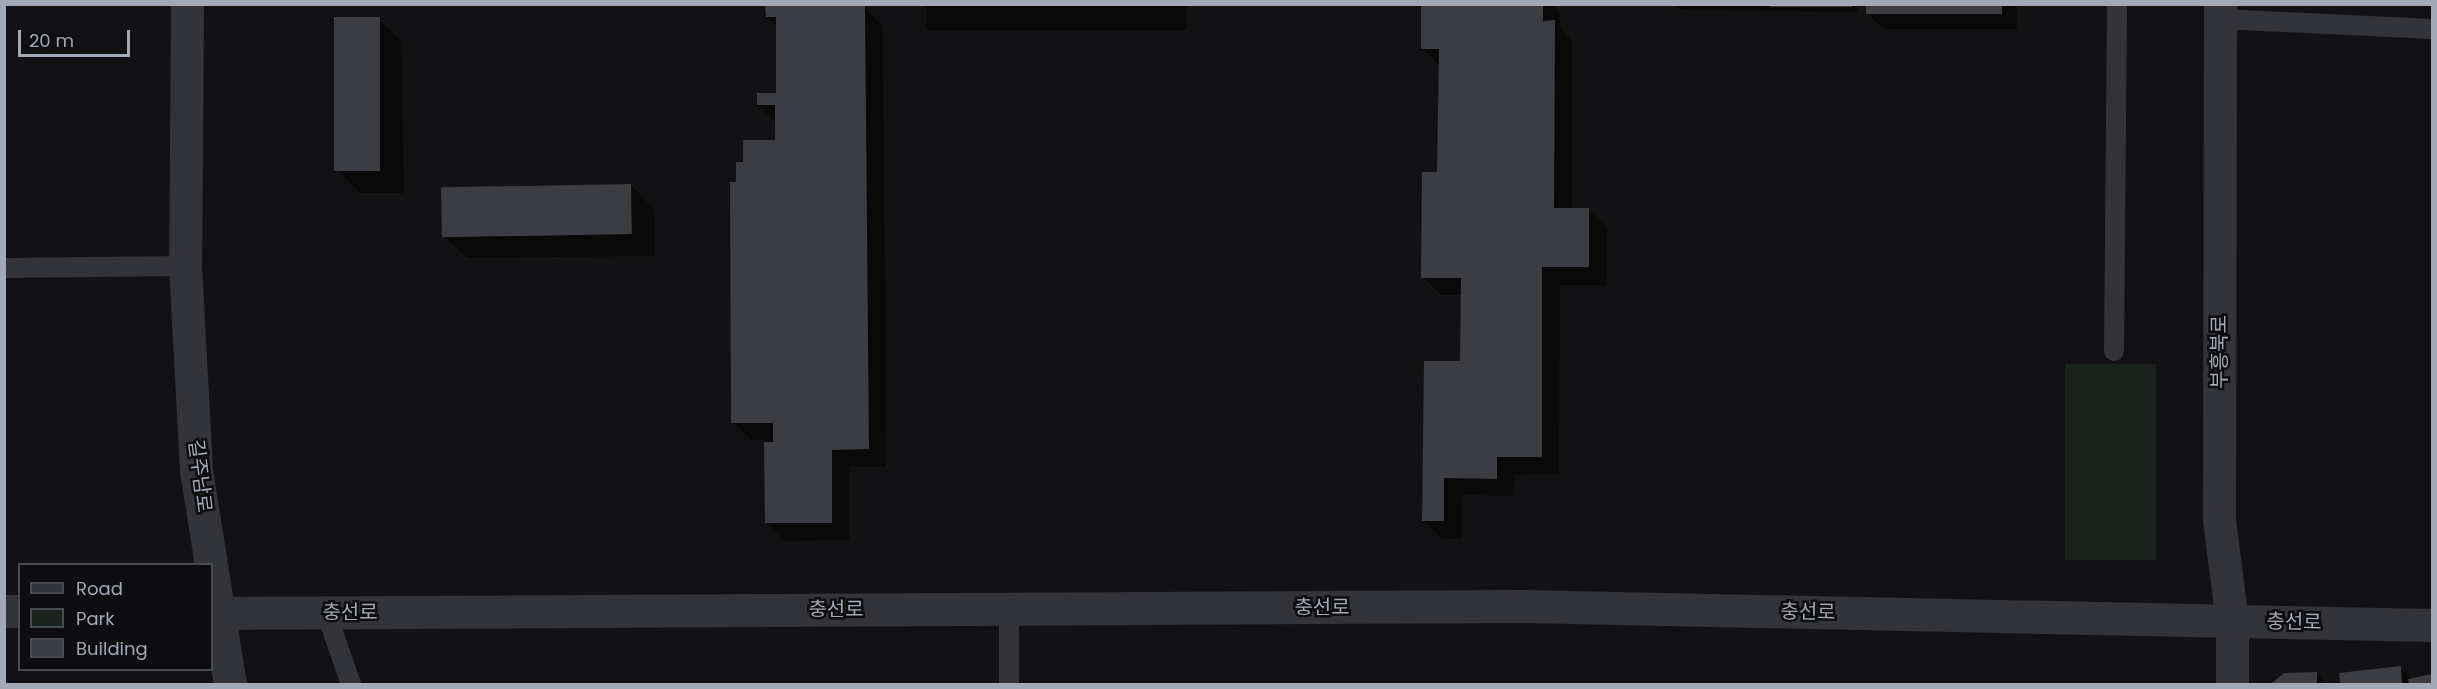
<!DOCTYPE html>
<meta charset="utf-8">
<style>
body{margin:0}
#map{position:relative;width:2437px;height:689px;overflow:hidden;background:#121214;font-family:Poppins,"Noto Sans KR",sans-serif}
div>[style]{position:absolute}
.green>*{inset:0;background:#1a221b;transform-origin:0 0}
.shadow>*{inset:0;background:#0007;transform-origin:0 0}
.building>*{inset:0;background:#3c3d42;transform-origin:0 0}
.service>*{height:20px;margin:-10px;padding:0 10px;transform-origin:10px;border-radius:10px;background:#33343a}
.tertiary>*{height:33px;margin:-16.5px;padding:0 16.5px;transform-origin:16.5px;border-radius:16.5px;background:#33343a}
span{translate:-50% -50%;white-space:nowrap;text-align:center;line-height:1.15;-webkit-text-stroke:5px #0d0d0f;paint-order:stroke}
.street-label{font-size:20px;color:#a2a9b6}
.frame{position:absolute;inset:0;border:6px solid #a2a9b6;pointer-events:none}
.legend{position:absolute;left:18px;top:563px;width:195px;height:108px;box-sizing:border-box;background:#0d0d0f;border:2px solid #494b52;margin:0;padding:8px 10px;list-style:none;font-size:18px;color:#a2a9b6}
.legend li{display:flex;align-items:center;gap:12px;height:30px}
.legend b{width:30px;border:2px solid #494b52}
.scale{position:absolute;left:18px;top:30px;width:112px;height:27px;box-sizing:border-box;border:3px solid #a2a9b6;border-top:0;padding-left:8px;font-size:18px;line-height:21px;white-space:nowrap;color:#a2a9b6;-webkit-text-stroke:4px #0d0d0f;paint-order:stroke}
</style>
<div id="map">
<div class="green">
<i style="left:2065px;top:364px;width:91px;height:196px"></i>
</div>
<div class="shadow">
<i style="clip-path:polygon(767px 4px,865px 8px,883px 26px,886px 467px,849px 467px,849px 540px,784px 541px,766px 523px,765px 440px,751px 440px,733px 422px,737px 183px,745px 164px,777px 141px,777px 124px,758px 105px,778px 95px,777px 27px,767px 16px)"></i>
<i style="left:926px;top:4px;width:261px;height:26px"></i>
<i style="clip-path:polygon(1423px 4px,1552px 4px,1560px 13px,1560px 27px,1572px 40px,1572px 210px,1589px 210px,1607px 228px,1607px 285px,1560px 285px,1559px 474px,1515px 475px,1514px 496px,1462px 495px,1461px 539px,1442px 539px,1424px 521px,1462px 362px,1462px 295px,1441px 295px,1423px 277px,1439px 173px,1440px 66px,1422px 48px)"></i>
<i style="clip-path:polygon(1675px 4px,1857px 4px,1857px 12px,1680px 10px)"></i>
<i style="clip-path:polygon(1868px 4px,2017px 4px,2017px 29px,1883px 29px,1868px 14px)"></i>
<i style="clip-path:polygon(379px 19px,402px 42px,404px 193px,360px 193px,337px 170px)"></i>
<i style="clip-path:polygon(631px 185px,654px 209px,654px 256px,467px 258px,443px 235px)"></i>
<i style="clip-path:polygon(2400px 668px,2412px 679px,2432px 676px,2432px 684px,2341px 684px,2340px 674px)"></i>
<i style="clip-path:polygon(2316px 673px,2328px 684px,2274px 684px)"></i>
</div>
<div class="building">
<i style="clip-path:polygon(765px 4px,865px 6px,869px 449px,832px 450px,832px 523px,765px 523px,764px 442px,773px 442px,773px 423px,731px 423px,730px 182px,736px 182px,736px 162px,743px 162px,743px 140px,775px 140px,775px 105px,757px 105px,757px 93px,776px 93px,776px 17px,766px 17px)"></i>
<i style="clip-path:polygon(1421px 4px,1543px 4px,1543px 21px,1555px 20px,1554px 208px,1589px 208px,1589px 267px,1542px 267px,1542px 457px,1497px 457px,1497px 479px,1444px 478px,1444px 521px,1422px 521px,1424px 361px,1460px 361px,1461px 278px,1421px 278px,1422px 172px,1437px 172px,1439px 49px,1421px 49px)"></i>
<i style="left:1770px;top:4px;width:82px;height:3px"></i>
<i style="left:1866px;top:4px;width:136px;height:10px"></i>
<i style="left:380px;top:17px;width:154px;height:46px;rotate:90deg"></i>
<i style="left:631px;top:184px;width:50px;height:190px;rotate:89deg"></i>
<i style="clip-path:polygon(2401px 666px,2402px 684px,2340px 684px,2339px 673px)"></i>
<i style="clip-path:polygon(2317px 672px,2317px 684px,2271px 684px,2284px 673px)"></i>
<i style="clip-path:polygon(2432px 674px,2432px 684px,2409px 684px,2408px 679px)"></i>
</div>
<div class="service">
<i style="left:2220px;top:19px;width:212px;rotate:2.7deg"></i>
<i style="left:4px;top:268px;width:181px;rotate:-0.6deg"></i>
<i style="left:2114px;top:351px;width:347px;rotate:-89.5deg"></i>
<i style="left:326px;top:612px;width:76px;rotate:70.9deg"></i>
<i style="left:1009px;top:684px;width:75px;rotate:-90deg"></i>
</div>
<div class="tertiary">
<i style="left:187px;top:4px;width:262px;rotate:90.4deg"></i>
<i style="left:185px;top:266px;width:204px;rotate:86.9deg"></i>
<i style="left:196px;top:470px;width:217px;rotate:81deg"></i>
<i style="left:2220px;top:4px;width:516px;rotate:90.11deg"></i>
<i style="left:2219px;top:520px;width:102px;rotate:82.7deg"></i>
<i style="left:2232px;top:621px;width:63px;rotate:90deg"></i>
<i style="left:4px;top:611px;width:16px"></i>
<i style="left:212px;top:613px;width:1308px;rotate:-0.31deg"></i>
<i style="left:1520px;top:606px;width:912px;rotate:1.19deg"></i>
</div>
<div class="street-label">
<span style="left:2219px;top:352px;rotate:-90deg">부흥북로</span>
<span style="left:200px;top:476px;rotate:83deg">길주남로</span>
<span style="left:1322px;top:607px">충선로</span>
<span style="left:836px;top:609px">충선로</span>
<span style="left:350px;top:612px">충선로</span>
<span style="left:1808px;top:612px;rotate:1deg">충선로</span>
<span style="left:2294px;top:622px;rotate:1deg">충선로</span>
</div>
<div class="frame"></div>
<ul class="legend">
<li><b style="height:8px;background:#33343a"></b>Road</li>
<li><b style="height:16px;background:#1a221b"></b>Park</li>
<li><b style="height:16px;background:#3c3d42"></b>Building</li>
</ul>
<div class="scale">20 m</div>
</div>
